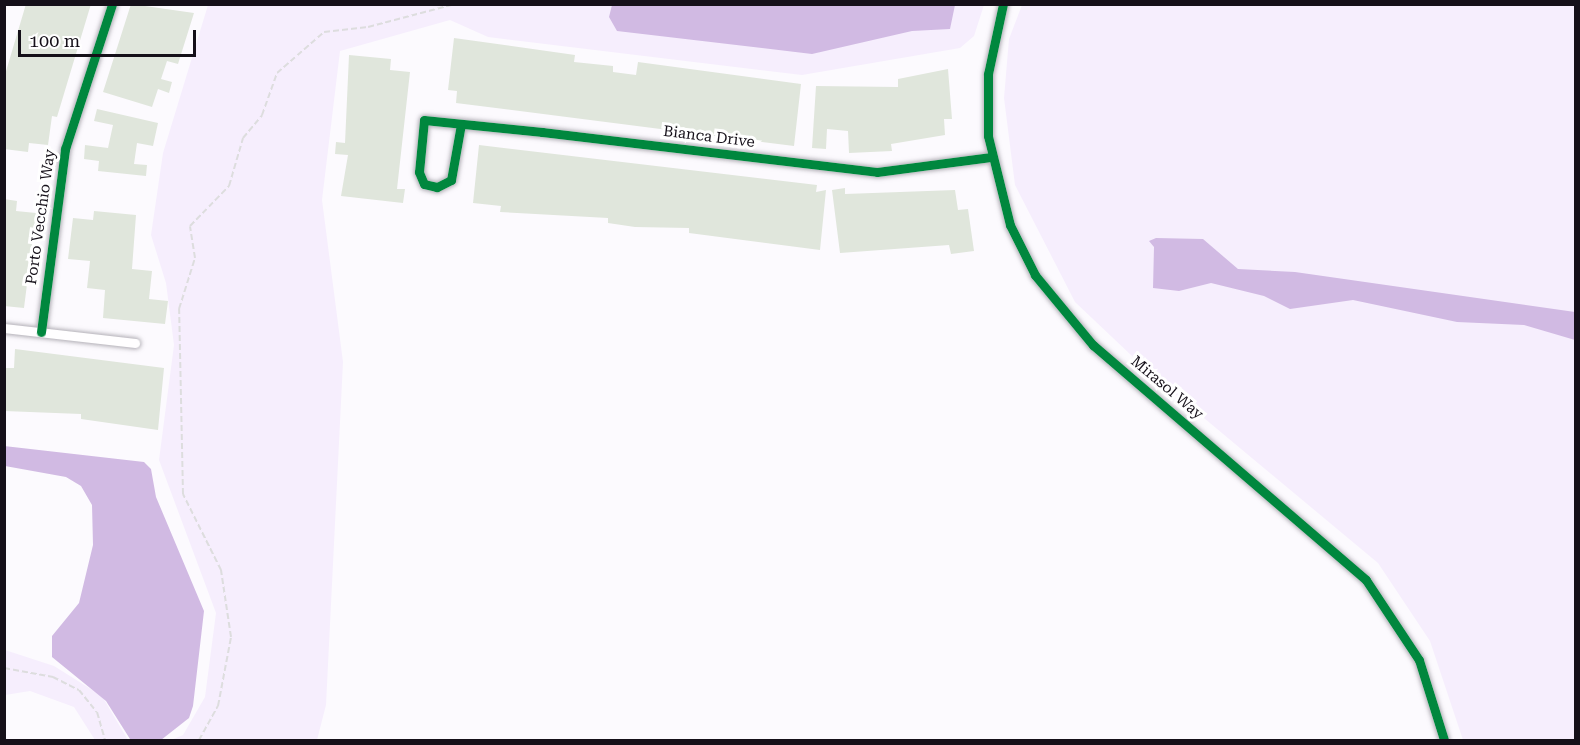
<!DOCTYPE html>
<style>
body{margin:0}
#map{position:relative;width:1580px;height:745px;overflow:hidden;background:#fcfafe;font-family:"Roboto Serif",serif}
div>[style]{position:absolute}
.green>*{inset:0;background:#f6eefd}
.water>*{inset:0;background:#d1bae3}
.building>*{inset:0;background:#e0e6dc}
.path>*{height:2px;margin-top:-1px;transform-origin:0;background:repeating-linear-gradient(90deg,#ddddde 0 6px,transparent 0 9px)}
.roads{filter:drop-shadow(0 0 2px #b4b1b8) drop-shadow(0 0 2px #b4b1b8)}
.street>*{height:9px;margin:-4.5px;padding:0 4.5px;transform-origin:4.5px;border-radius:4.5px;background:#fffeff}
.cycleway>*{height:9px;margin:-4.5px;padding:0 4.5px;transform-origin:4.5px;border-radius:4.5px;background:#00873e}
span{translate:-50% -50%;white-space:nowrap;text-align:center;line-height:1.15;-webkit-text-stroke:6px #fff;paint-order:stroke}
.street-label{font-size:15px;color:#151019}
.frame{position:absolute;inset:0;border:6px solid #151019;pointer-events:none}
.scale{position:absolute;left:18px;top:30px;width:178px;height:27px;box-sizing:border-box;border:3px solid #151019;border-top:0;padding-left:8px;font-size:18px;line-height:21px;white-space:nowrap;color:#151019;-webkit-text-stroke:4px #fff;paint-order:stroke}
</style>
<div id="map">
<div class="green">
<i style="clip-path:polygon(208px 5px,984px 5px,974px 36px,960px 48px,802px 75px,488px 37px,450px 20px,340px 51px,322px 200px,343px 362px,326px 705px,317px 740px,171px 740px,183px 735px,205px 697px,216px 613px,159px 460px,174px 345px,166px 283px,151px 235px,163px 153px)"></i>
<i style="clip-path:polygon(1022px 5px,1575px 5px,1575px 740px,1463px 740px,1430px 641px,1378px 563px,1150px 373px,1075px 302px,1015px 185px,1004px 98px,1009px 39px)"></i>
<i style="clip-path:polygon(5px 650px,54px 666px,102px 696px,128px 740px,95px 740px,74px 707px,30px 691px,5px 695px)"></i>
</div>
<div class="water">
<i style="clip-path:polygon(612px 5px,612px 4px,955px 5px,950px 29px,912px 31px,812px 54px,617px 31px,609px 17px)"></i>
<i style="clip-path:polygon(1156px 238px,1203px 239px,1238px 269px,1295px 272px,1575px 312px,1575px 340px,1524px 325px,1457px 322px,1353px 300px,1290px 309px,1264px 296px,1211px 283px,1179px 291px,1153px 288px,1154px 247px,1149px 241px)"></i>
<i style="clip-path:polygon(4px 446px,144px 462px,151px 469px,156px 497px,204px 611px,193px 706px,189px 718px,161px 740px,130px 739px,106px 701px,52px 657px,52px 636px,79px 603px,93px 545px,92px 505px,81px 486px,66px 477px,5px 466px)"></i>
</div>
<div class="building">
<i style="clip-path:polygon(26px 4px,91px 4px,57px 117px,52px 116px,48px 145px,29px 143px,28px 152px,4px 149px,4px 78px)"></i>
<i style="clip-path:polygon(131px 4px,194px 13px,178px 64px,167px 61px,161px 79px,172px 82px,169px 93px,158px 89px,152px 107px,103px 92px)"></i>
<i style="clip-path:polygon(454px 38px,575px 55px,574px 62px,613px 66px,613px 72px,636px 75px,638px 62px,801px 84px,794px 146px,456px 103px,457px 91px,448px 90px)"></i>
<i style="clip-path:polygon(349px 55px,391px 59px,390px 70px,410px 72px,397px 189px,405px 189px,403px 203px,341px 196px,348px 155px,335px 154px,336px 142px,345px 143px)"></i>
<i style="clip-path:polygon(948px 69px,952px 119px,944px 119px,945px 135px,891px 144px,892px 151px,849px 153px,848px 131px,827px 129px,826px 149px,812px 148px,816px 86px,898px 87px,898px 79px)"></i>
<i style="clip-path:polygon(97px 109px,158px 123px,153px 146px,137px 143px,134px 164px,147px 165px,146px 176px,98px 171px,99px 161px,84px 159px,85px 145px,108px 148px,113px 125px,94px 121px)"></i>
<i style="clip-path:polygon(479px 145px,817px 185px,816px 192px,826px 190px,820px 250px,689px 233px,689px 228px,635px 227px,608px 223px,608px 218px,500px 212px,501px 206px,473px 203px)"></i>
<i style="clip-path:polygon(845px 188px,845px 194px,955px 190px,958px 210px,968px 209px,974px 251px,951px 254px,949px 245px,840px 253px,832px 190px)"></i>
<i style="clip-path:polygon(4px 199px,17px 201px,16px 211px,36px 213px,24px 308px,4px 306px)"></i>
<i style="clip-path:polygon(94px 211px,136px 215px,132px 269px,152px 271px,149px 299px,168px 301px,165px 324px,103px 318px,105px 290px,87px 288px,90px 261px,68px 259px,73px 218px,93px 220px)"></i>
<i style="clip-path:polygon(15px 349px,164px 368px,158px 430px,81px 419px,81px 414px,4px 411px,4px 368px,14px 368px)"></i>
</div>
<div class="path">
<i style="left:4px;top:668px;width:50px;rotate:10.4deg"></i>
<i style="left:53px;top:677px;width:29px;rotate:27deg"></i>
<i style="left:79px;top:690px;width:28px;rotate:51deg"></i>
<i style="left:97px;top:712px;width:29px;rotate:74deg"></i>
<i style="left:199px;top:740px;width:39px;rotate:-61deg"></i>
<i style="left:218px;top:706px;width:70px;rotate:-79.3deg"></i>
<i style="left:231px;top:637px;width:68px;rotate:-98.5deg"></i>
<i style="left:221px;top:570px;width:85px;rotate:-116.6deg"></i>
<i style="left:183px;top:494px;width:185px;rotate:-91.2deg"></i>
<i style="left:179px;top:309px;width:53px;rotate:-72.6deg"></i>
<i style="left:195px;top:258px;width:32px;rotate:-99deg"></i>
<i style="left:190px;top:226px;width:56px;rotate:-45.7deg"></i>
<i style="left:229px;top:186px;width:50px;rotate:-73.7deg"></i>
<i style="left:243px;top:138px;width:30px;rotate:-50deg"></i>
<i style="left:262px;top:115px;width:45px;rotate:-70.3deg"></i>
<i style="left:277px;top:73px;width:62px;rotate:-41.1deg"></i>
<i style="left:324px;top:32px;width:44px;rotate:-6.5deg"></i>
<i style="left:368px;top:27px;width:90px;rotate:-14.8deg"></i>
</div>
<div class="roads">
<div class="street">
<i style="left:1003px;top:4px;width:72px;rotate:102.1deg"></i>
<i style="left:988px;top:74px;width:62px;rotate:90deg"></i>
<i style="left:988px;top:136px;width:92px;rotate:76.1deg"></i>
<i style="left:1010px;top:225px;width:56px;rotate:63.4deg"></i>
<i style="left:1035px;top:275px;width:91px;rotate:50.4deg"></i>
<i style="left:1093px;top:345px;width:360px;rotate:40.7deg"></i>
<i style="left:1366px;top:580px;width:96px;rotate:56.5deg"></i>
<i style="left:1419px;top:660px;width:84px;rotate:72.6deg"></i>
<i style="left:461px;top:124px;width:57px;rotate:100.1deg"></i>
<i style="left:451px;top:180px;width:16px;rotate:153deg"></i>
<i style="left:437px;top:187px;width:13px;rotate:-167deg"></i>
<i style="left:424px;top:184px;width:13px;rotate:-113deg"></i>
<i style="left:419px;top:172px;width:52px;rotate:-84.5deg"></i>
<i style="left:424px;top:120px;width:119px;rotate:5.8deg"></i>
<i style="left:542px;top:132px;width:337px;rotate:6.8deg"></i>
<i style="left:877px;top:172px;width:115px;rotate:-7.5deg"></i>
<i style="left:4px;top:328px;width:132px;rotate:6.5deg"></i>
<i style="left:41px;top:332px;width:185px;rotate:-82.5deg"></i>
<i style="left:65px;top:149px;width:152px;rotate:-72deg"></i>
</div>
</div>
<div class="cycleway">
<i style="left:1003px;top:4px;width:72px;rotate:102.1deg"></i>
<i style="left:988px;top:74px;width:62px;rotate:90deg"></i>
<i style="left:988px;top:136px;width:92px;rotate:76.1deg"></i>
<i style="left:1010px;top:225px;width:56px;rotate:63.4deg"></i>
<i style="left:1035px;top:275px;width:91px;rotate:50.4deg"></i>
<i style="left:1093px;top:345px;width:360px;rotate:40.7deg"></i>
<i style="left:1366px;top:580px;width:96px;rotate:56.5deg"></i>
<i style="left:1419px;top:660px;width:84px;rotate:72.6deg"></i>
<i style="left:461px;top:124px;width:57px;rotate:100.1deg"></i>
<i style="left:451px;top:180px;width:16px;rotate:153deg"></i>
<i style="left:437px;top:187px;width:13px;rotate:-167deg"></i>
<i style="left:424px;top:184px;width:13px;rotate:-113deg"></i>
<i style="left:419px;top:172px;width:52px;rotate:-84.5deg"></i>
<i style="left:424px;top:120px;width:119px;rotate:5.8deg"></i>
<i style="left:542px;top:132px;width:337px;rotate:6.8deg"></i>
<i style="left:877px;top:172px;width:115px;rotate:-7.5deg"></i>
<i style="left:41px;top:332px;width:185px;rotate:-82.5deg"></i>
<i style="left:65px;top:149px;width:152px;rotate:-72deg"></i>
</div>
<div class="street-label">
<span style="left:709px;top:137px;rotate:7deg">Bianca Drive</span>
<span style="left:41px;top:217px;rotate:-82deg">Porto Vecchio Way</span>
<span style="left:1167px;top:388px;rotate:40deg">Mirasol Way</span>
</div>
<div class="frame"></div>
<div class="scale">100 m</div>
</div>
